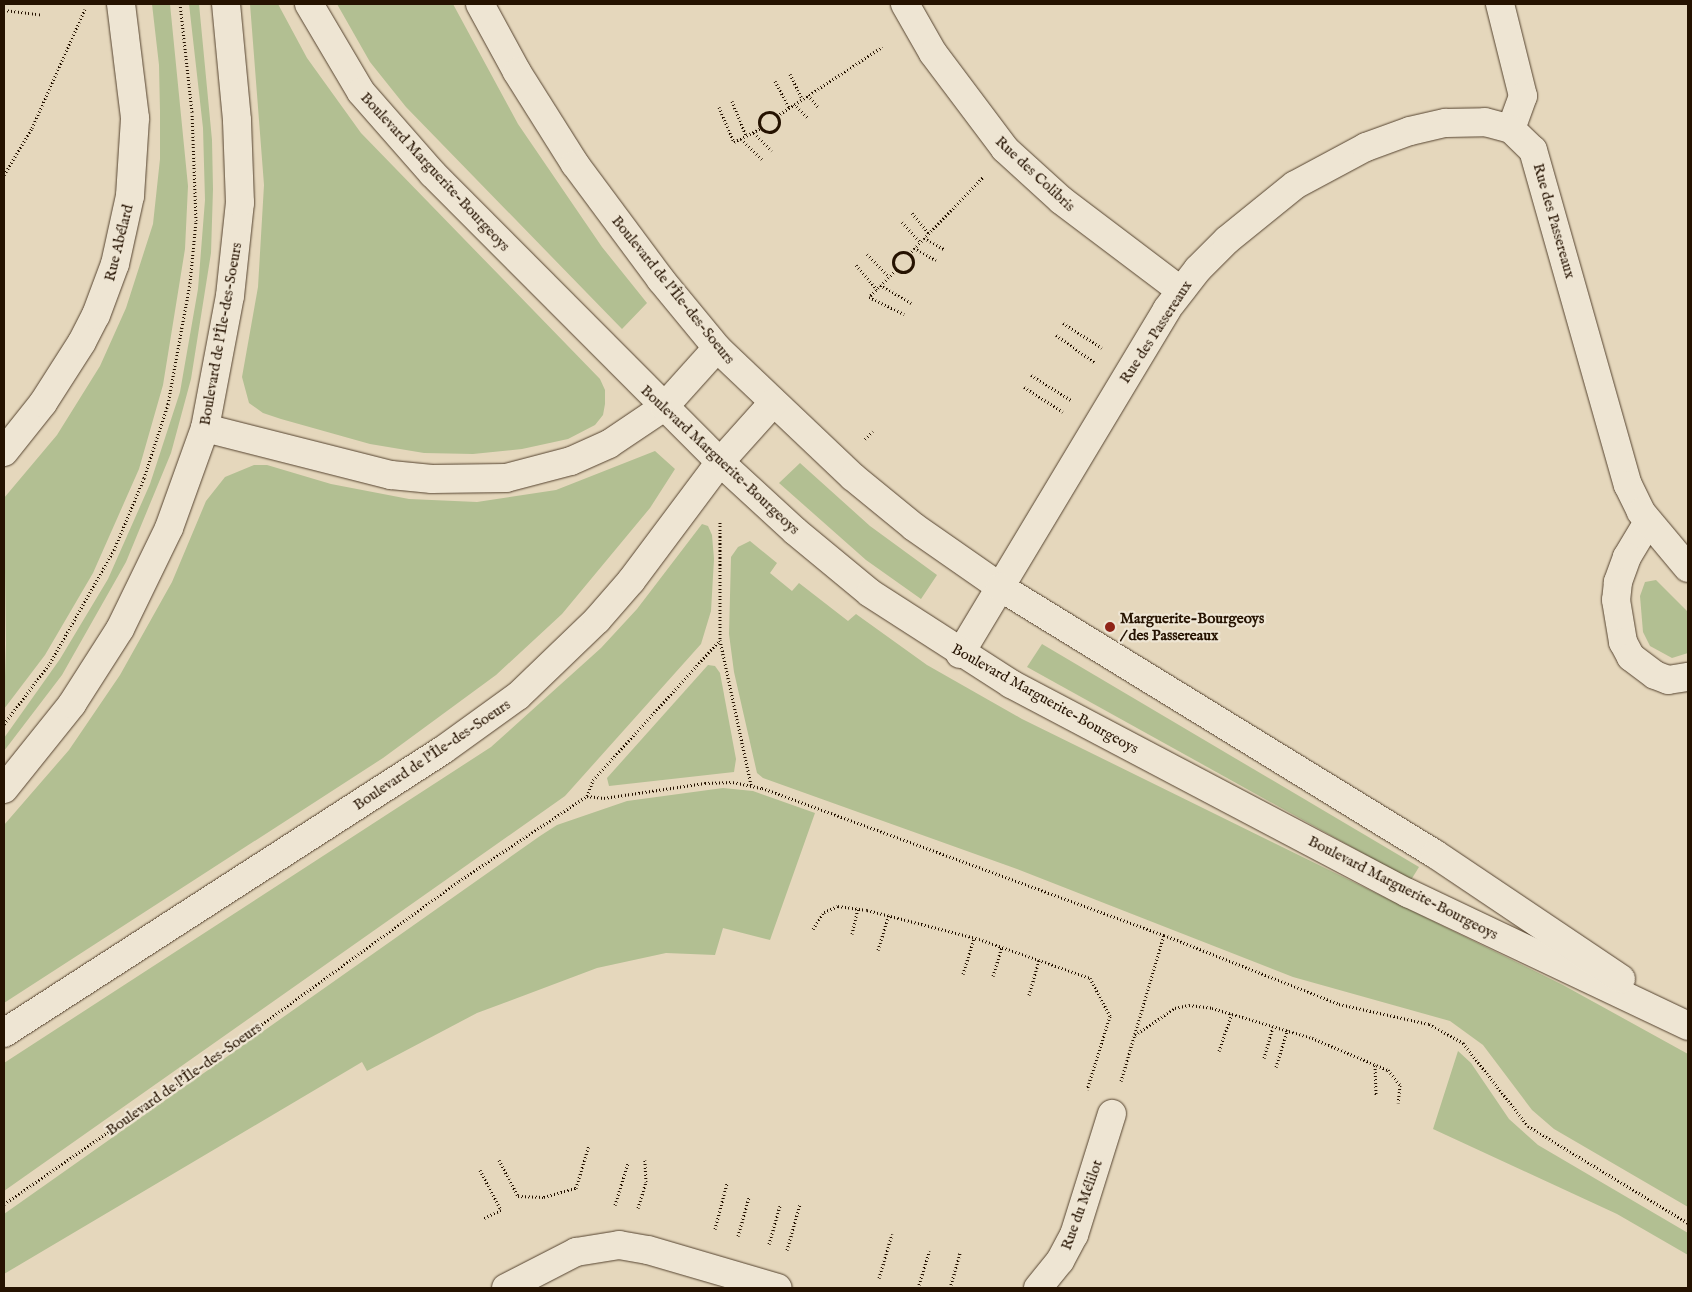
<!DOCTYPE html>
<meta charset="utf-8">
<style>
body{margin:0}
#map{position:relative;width:1692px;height:1292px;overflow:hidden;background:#e5d7bc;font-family:"IM FELL English",serif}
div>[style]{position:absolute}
.green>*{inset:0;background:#b2bf92}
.path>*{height:3px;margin-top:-1.5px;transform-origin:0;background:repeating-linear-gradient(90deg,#251200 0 1px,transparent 0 3.5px)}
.path>.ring{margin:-1.5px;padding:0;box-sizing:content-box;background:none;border:3px solid #251200;border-radius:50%}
.roads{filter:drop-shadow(0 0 1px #55432f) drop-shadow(0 0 1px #55432f)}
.minor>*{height:28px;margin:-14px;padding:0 14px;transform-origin:14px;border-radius:14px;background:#eee5d3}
.tertiary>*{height:28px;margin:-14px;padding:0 14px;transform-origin:14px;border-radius:14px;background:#eee5d3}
.dots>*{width:14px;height:14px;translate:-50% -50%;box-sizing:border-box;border:2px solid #eee5d3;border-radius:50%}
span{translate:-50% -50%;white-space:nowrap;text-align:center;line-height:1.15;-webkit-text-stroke:4.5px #eee5d3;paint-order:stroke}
.street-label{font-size:15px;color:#251200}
.poi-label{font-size:15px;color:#251200;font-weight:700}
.left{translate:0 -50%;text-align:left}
.frame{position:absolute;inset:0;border:5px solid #251200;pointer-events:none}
</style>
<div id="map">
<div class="green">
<i style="clip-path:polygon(152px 4px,170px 4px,188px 186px,185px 249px,163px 385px,139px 469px,93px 573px,45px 655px,4px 709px,6px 644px,4px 498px,57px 435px,100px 366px,126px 308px,153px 224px,160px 159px,160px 112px,159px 65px)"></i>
<i style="clip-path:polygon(189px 4px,199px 4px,212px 140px,213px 189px,211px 253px,191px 379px,171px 453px,126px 562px,62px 675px,4px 751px,4px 738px,60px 659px,108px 579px,150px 484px,180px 392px,198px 289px,205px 200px,203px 128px)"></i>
<i style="clip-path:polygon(250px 4px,278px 4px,307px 58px,361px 133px,600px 379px,605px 390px,605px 404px,603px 415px,595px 425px,568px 439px,522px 449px,473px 454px,424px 453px,370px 444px,281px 419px,263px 413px,249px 403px,242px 377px,258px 287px,264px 185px)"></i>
<i style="clip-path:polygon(337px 4px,453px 4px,518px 124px,602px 247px,647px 303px,622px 329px,406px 107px,370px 62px)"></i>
<i style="clip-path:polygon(655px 451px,675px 469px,650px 508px,562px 614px,496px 675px,383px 758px,4px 1003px,4px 825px,69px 750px,120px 675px,172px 582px,206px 501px,225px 477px,254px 465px,267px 465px,331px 484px,409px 499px,477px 502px,556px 490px)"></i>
<i style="clip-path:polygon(800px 463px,870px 526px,937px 575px,921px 599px,866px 560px,779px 483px)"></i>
<i style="clip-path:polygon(702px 524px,708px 526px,712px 535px,714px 559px,711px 611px,701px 644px,565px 796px,4px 1191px,4px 1063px,491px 747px,601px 648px,637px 609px)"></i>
<i style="clip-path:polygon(750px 541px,777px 563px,770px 573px,792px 591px,799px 583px,848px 621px,856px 614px,927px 665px,1022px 719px,1563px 985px,1688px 1054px,1688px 1207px,1554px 1129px,1532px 1110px,1483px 1045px,1450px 1021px,1293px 977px,1017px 869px,763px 778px,757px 773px,734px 672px,729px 634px,731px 557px,738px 547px)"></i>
<i style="clip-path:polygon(1656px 580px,1688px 612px,1688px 653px,1672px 658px,1650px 646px,1643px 632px,1640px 596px,1645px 582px)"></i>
<i style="clip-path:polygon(1042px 644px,1419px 867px,1411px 880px,1027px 667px)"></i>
<i style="clip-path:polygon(708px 665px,715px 666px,720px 673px,736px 759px,734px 772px,609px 786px,607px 778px)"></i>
<i style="clip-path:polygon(723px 788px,753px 791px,815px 813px,770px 940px,723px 928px,715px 955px,666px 953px,597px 968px,477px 1013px,367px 1071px,362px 1062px,4px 1274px,4px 1214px,540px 836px,557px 825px,627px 801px)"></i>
<i style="clip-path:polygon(1458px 1051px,1471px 1063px,1509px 1119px,1538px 1145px,1688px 1233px,1688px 1255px,1617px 1214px,1433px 1129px)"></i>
</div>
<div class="path">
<i style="left:4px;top:10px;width:38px;rotate:7deg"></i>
<i style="left:790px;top:74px;width:28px;rotate:64deg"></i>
<i style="left:775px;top:81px;width:30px;rotate:62deg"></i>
<i style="left:808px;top:95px;width:17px;rotate:50deg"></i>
<i style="left:732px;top:101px;width:38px;rotate:68deg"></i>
<i style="left:794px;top:104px;width:20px;rotate:45deg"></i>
<i style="left:719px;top:107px;width:38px;rotate:67deg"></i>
<i style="left:734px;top:142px;width:30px;rotate:-27deg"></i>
<i class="ring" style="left:759px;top:112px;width:17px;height:17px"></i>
<i style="left:777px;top:116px;width:126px;rotate:-33.3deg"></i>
<i style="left:754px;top:133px;width:25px;rotate:45deg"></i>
<i style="left:741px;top:139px;width:29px;rotate:44deg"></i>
<i style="left:4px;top:175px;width:55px;rotate:-59.2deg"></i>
<i style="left:32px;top:128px;width:130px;rotate:-66deg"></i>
<i style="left:912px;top:213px;width:26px;rotate:50deg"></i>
<i style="left:902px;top:222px;width:27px;rotate:48deg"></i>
<i style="left:924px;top:238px;width:23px;rotate:29deg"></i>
<i style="left:914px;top:248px;width:25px;rotate:29deg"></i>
<i class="ring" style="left:893px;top:252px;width:17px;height:17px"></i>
<i style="left:867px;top:254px;width:32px;rotate:46deg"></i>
<i style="left:909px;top:254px;width:107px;rotate:-46.1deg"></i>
<i style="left:856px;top:265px;width:32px;rotate:49deg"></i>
<i style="left:896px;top:270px;width:38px;rotate:135deg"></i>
<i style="left:869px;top:297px;width:39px;rotate:26deg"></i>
<i style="left:880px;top:285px;width:36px;rotate:30deg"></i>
<i style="left:1063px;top:323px;width:46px;rotate:32.7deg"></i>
<i style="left:1056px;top:335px;width:47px;rotate:35.4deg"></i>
<i style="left:1031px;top:375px;width:47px;rotate:32deg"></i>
<i style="left:1024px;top:387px;width:46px;rotate:32.7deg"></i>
<i style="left:865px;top:439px;width:11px;rotate:-45deg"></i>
<i style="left:720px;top:522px;width:118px;rotate:90deg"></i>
<i style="left:720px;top:640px;width:148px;rotate:77.9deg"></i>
<i style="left:4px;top:724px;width:76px;rotate:-53deg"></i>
<i style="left:50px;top:663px;width:130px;rotate:-60.5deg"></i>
<i style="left:114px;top:550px;width:78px;rotate:-67.4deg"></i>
<i style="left:144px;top:478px;width:78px;rotate:-72deg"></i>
<i style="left:168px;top:404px;width:123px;rotate:-79.7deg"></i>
<i style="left:190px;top:283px;width:62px;rotate:-84.5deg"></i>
<i style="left:196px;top:221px;width:109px;rotate:-92.1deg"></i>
<i style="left:192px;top:112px;width:109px;rotate:-96.3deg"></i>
<i style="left:587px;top:796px;width:17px;rotate:7deg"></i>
<i style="left:604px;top:798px;width:102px;rotate:-8.4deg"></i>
<i style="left:705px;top:783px;width:28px;rotate:-2deg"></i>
<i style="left:733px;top:782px;width:30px;rotate:12deg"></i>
<i style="left:762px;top:788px;width:428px;rotate:20.1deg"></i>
<i style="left:1164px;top:935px;width:188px;rotate:21.5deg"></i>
<i style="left:1339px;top:1004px;width:92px;rotate:12.5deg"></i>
<i style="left:1429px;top:1024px;width:39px;rotate:29deg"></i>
<i style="left:1463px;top:1043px;width:105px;rotate:51.9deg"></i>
<i style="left:1528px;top:1126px;width:187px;rotate:31.2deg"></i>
<i style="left:813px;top:929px;width:20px;rotate:-57deg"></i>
<i style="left:824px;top:912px;width:15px;rotate:-23deg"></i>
<i style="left:838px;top:906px;width:29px;rotate:8deg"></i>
<i style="left:867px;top:910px;width:116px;rotate:14.5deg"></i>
<i style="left:979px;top:939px;width:118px;rotate:19.4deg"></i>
<i style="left:1090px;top:978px;width:43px;rotate:62.2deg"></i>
<i style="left:1110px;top:1016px;width:77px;rotate:107.3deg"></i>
<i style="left:852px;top:934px;width:27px;rotate:-77deg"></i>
<i style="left:878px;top:950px;width:37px;rotate:-73deg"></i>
<i style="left:963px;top:974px;width:38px;rotate:-73deg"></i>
<i style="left:993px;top:976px;width:30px;rotate:-73deg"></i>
<i style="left:1029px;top:995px;width:37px;rotate:-74deg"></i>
<i style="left:1135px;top:1035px;width:48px;rotate:-34deg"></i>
<i style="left:1175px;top:1008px;width:14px;rotate:-12deg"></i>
<i style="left:1189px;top:1005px;width:23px;rotate:7deg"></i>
<i style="left:1212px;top:1008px;width:104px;rotate:16.7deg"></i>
<i style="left:1312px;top:1038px;width:82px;rotate:22.8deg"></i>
<i style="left:1388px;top:1070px;width:19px;rotate:51deg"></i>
<i style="left:1400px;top:1085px;width:18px;rotate:96deg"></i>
<i style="left:1219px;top:1051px;width:39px;rotate:-71deg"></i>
<i style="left:1264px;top:1058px;width:32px;rotate:-74deg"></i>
<i style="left:1375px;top:1065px;width:31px;rotate:88deg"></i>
<i style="left:1276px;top:1067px;width:39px;rotate:-73deg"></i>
<i style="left:1121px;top:1081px;width:152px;rotate:-73.6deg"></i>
<i style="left:499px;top:1160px;width:41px;rotate:62.2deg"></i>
<i style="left:518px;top:1196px;width:26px;rotate:2deg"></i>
<i style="left:544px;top:1197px;width:33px;rotate:-16deg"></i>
<i style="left:576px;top:1188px;width:45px;rotate:-73.2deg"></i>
<i style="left:480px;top:1170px;width:45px;rotate:62.3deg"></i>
<i style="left:501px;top:1210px;width:19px;rotate:155deg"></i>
<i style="left:4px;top:1204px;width:269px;rotate:-34.7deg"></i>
<i style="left:225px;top:1051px;width:289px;rotate:-36deg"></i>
<i style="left:459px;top:881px;width:154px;rotate:-33.6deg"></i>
<i style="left:587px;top:796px;width:17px;rotate:-69deg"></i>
<i style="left:593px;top:780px;width:189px;rotate:-47.8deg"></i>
<i style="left:615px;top:1205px;width:44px;rotate:-72.8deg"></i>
<i style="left:638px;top:1208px;width:27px;rotate:-73deg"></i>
<i style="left:646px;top:1182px;width:22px;rotate:-93deg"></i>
<i style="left:715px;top:1229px;width:48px;rotate:-75.4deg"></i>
<i style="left:738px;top:1236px;width:41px;rotate:-74.2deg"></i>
<i style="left:769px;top:1244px;width:40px;rotate:-74deg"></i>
<i style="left:787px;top:1250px;width:48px;rotate:-74.2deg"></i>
<i style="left:879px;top:1278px;width:46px;rotate:-73.5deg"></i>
<i style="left:918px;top:1288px;width:39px;rotate:-73deg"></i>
<i style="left:950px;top:1288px;width:37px;rotate:-74deg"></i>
</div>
<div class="roads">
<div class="minor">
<i style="left:905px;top:4px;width:56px;rotate:60.3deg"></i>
<i style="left:933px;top:53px;width:120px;rotate:53.1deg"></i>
<i style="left:1005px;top:149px;width:76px;rotate:42.3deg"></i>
<i style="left:1061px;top:200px;width:149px;rotate:37.1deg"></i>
<i style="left:1500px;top:4px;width:95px;rotate:76deg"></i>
<i style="left:1523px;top:96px;width:35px;rotate:110deg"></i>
<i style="left:4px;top:452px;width:63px;rotate:-51.5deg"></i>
<i style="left:43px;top:403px;width:72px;rotate:-57.4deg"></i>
<i style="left:82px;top:342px;width:30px;rotate:-63deg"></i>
<i style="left:96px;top:315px;width:54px;rotate:-69.6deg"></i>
<i style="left:115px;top:264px;width:70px;rotate:-77.6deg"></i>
<i style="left:130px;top:196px;width:78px;rotate:-86.3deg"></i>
<i style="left:135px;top:118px;width:115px;rotate:-97deg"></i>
<i style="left:1648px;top:522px;width:41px;rotate:121deg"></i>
<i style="left:1627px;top:557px;width:27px;rotate:110deg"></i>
<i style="left:1618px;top:582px;width:18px;rotate:96deg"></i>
<i style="left:1616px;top:600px;width:43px;rotate:80.5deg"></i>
<i style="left:1623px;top:642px;width:17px;rotate:62deg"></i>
<i style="left:1631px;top:657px;width:30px;rotate:37deg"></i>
<i style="left:1655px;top:675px;width:14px;rotate:21deg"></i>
<i style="left:1668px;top:680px;width:20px;rotate:-9deg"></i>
<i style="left:960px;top:654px;width:402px;rotate:-59deg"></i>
<i style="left:1167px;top:309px;width:51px;rotate:-52.2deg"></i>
<i style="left:1198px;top:269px;width:41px;rotate:-45deg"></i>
<i style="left:1227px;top:240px;width:87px;rotate:-39deg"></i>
<i style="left:1295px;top:185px;width:81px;rotate:-28.2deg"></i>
<i style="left:1366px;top:147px;width:47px;rotate:-20deg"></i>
<i style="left:1410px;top:131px;width:37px;rotate:-13deg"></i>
<i style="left:1446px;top:123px;width:39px;rotate:-1deg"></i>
<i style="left:1485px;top:122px;width:27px;rotate:15deg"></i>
<i style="left:1511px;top:129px;width:30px;rotate:44deg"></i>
<i style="left:1533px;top:150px;width:348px;rotate:74.2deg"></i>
<i style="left:1628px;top:485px;width:30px;rotate:64deg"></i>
<i style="left:1641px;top:512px;width:73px;rotate:50deg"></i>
<i style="left:506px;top:1288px;width:79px;rotate:-27.2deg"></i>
<i style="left:576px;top:1252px;width:44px;rotate:-9.2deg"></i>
<i style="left:619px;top:1245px;width:29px;rotate:10deg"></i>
<i style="left:648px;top:1250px;width:135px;rotate:16.3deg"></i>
<i style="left:1038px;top:1288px;width:35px;rotate:-51deg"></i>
<i style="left:1060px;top:1261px;width:30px;rotate:-62deg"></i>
<i style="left:1074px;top:1235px;width:127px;rotate:-72.6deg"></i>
</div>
<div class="tertiary">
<i style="left:309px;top:4px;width:102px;rotate:59.4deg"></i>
<i style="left:361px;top:92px;width:109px;rotate:48.7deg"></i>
<i style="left:433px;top:174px;width:407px;rotate:45.1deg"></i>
<i style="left:720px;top:462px;width:102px;rotate:42.6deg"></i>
<i style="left:795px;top:531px;width:97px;rotate:39.6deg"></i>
<i style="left:870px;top:593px;width:168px;rotate:32.8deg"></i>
<i style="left:1011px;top:684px;width:449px;rotate:27.8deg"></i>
<i style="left:1408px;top:893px;width:310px;rotate:25.4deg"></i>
<i style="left:480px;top:4px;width:77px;rotate:61.4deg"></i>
<i style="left:517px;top:72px;width:109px;rotate:57.8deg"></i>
<i style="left:575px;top:164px;width:144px;rotate:53.4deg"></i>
<i style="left:661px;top:280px;width:88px;rotate:50.5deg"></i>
<i style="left:717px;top:348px;width:187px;rotate:43.5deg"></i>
<i style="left:853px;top:477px;width:79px;rotate:39.3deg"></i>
<i style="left:914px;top:527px;width:105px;rotate:34.9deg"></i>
<i style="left:1000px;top:587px;width:510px;rotate:31.54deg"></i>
<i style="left:1435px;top:854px;width:224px;rotate:33.9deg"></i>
<i style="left:205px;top:428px;width:192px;rotate:14.2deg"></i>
<i style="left:391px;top:475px;width:41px;rotate:5.6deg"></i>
<i style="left:432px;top:479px;width:74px;rotate:-0.8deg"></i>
<i style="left:506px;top:478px;width:67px;rotate:-14.7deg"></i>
<i style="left:571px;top:461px;width:42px;rotate:-24.1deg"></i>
<i style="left:609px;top:444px;width:66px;rotate:-33.9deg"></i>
<i style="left:664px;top:407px;width:79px;rotate:-48.1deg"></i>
<i style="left:4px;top:789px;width:109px;rotate:-51.3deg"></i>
<i style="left:72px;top:704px;width:89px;rotate:-57.4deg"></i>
<i style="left:120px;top:629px;width:112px;rotate:-64.1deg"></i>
<i style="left:169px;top:528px;width:106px;rotate:-70.2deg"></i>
<i style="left:205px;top:428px;width:134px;rotate:-79.3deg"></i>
<i style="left:230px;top:296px;width:94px;rotate:-83.9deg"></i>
<i style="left:240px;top:203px;width:83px;rotate:-92.1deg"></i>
<i style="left:237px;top:120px;width:117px;rotate:-95.4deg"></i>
<i style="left:4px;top:1033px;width:522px;rotate:-32.81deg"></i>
<i style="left:443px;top:750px;width:92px;rotate:-35.8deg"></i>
<i style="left:518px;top:696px;width:110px;rotate:-43.9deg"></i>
<i style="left:597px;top:620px;width:52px;rotate:-48.9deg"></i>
<i style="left:631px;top:581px;width:149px;rotate:-53.2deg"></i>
<i style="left:720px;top:462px;width:79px;rotate:-48.1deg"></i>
</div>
</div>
<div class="dots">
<i style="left:1110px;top:627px;background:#8f2418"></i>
</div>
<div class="street-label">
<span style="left:435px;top:172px;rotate:47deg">Boulevard Marguerite-Bourgeoys</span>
<span style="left:1035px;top:174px;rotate:43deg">Rue des Colibris</span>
<span style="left:1554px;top:221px;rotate:74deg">Rue des Passereaux</span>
<span style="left:119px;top:243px;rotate:-76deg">Rue Abélard</span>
<span style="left:673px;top:290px;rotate:51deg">Boulevard de l'Île-des-Soeurs</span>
<span style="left:1156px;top:332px;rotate:-57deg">Rue des Passereaux</span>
<span style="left:221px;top:334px;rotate:-80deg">Boulevard de l'Île-des-Soeurs</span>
<span style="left:720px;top:460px;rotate:43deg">Boulevard Marguerite-Bourgeoys</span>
<span style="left:1045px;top:699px;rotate:29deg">Boulevard Marguerite-Bourgeoys</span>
<span style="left:432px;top:755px;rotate:-34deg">Boulevard de l'Île-des-Soeurs</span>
<span style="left:1403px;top:888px;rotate:27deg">Boulevard Marguerite-Bourgeoys</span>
<span style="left:184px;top:1079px;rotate:-35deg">Boulevard de l'Île-des-Soeurs</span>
<span style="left:1082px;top:1205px;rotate:-70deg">Rue du Mélilot</span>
</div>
<div class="poi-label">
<span class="left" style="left:1120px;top:627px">Marguerite-Bourgeoys<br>/ des Passereaux</span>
</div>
<div class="frame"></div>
</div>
